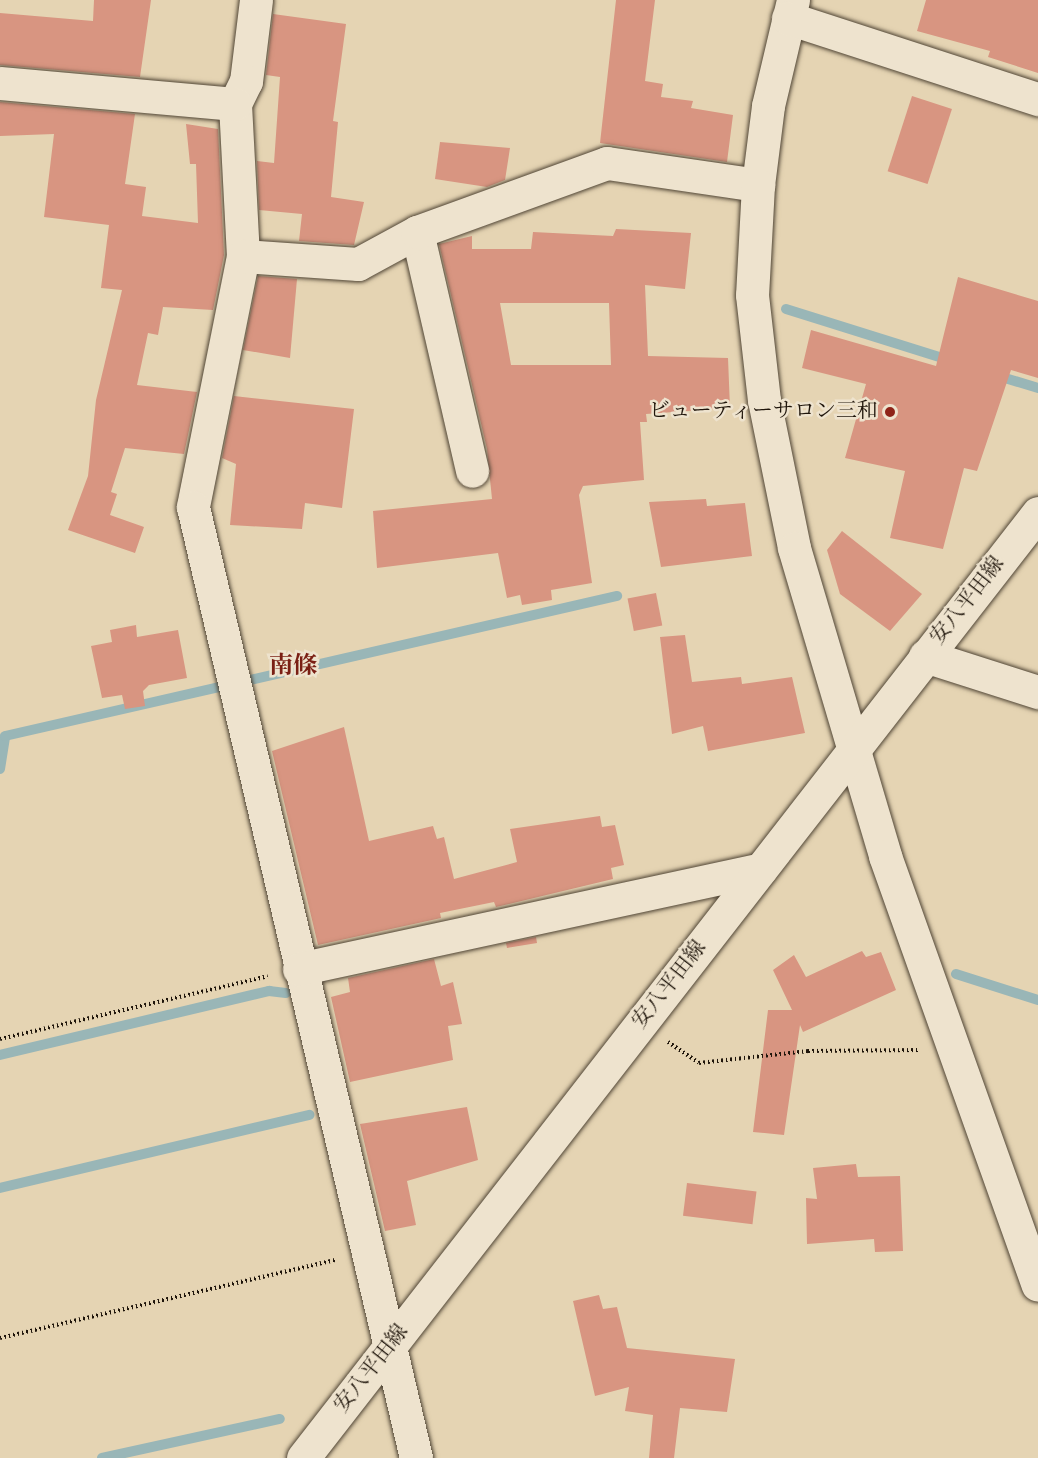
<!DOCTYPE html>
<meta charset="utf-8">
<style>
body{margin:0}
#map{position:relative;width:1038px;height:1458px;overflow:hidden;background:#e5d4b3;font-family:"IM FELL English","Noto Serif JP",serif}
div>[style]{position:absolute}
.stream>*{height:10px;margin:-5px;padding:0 5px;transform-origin:5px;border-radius:5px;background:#99b6b7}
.building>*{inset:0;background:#d89581;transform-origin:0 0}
.path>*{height:4px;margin-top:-2px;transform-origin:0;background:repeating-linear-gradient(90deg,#1f150b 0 1.5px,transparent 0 4.5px)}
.roads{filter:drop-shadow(0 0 2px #504535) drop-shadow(0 0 2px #504535)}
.minor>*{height:33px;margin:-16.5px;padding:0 16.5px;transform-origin:16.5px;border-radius:16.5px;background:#eee3ce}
.tertiary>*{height:33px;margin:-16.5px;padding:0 16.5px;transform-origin:16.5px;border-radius:16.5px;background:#eee3ce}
.secondary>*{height:33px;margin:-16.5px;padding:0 16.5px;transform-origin:16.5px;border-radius:16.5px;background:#eee3ce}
.dots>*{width:16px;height:16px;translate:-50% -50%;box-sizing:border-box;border:3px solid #eee3ce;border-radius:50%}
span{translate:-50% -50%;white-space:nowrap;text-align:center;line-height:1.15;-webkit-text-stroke:5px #eee3ce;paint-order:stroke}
.poi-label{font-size:21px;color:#1f150b}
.right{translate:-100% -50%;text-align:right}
.street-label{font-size:21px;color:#1f150b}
.quarter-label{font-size:24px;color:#7a1f14;font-weight:700}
</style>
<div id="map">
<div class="stream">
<i style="left:786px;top:309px;width:174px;rotate:17.4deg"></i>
<i style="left:995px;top:375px;width:45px;rotate:16.8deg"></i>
<i style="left:0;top:769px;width:33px;rotate:-81deg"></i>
<i style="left:5px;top:736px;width:628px;rotate:-12.89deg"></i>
<i style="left:956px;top:974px;width:86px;rotate:17.6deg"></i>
<i style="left:0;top:1055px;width:277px;rotate:-13.4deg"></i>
<i style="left:269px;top:991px;width:17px;rotate:7deg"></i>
<i style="left:0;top:1188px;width:318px;rotate:-13.3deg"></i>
<i style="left:102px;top:1458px;width:182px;rotate:-12.4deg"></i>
</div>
<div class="building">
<i style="clip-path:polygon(94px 0,151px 0,140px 77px,0 65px,0 13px,93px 21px)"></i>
<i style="clip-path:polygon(616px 0,655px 0,645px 81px,663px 84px,661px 97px,693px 101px,691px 108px,733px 115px,727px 162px,600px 143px)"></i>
<i style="clip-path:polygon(926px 0,1038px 0,1038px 73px,988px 57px,990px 51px,917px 31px)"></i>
<i style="clip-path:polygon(273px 14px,346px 24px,333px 121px,338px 122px,331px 197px,364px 202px,354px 245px,299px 241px,302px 214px,259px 210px,257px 161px,274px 163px,280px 77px,266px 75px)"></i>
<i style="left:912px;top:96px;width:42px;height:79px;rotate:18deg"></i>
<i style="clip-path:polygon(0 102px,135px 114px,125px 184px,146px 187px,142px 216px,198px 223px,196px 164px,190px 164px,186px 124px,218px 129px,224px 255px,213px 310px,163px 307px,158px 335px,148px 333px,137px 385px,197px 392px,184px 454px,125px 448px,111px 492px,117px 494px,110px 515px,144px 527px,135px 553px,68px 530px,88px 476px,96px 400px,122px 290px,101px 288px,109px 225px,44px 217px,54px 134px,0 136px)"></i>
<i style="clip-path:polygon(440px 142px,510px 148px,505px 180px,487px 187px,435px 179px)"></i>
<i style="clip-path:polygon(evenodd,616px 229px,691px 233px,685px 289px,645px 285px,648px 356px,728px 358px,730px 408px,646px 414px,647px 422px,640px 422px,644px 480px,583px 486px,579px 495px,592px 583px,551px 590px,552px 600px,522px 605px,520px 595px,507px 598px,498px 553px,377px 568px,373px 511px,492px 499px,487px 449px,439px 244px,472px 236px,472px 249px,531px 249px,533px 232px,613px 236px,616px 229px,500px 303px,609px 303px,611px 365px,511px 365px,500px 303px)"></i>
<i style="clip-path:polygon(258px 276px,297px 279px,290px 358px,243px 350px)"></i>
<i style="clip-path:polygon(958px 277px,1038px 301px,1038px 378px,1011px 370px,977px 471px,964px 468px,943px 549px,890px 538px,905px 471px,845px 458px,866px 384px,802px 368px,811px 330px,936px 366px)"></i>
<i style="clip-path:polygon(234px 396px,354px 409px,342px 508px,305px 503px,302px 529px,230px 525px,236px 464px,222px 458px)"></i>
<i style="clip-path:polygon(706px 499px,707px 506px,745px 503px,752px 556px,661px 567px,649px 502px)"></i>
<i style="clip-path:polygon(842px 531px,922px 594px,890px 631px,840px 594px,827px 550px)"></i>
<i style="left:656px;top:593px;width:33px;height:29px;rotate:79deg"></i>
<i style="clip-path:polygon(136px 625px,137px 637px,178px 630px,187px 678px,149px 685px,143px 691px,145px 706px,125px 709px,122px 695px,102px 698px,91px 646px,112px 642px,110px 630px)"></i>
<i style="clip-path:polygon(685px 635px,692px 682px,741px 677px,742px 684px,792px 677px,805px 733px,708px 751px,703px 726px,672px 734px,660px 637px)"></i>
<i style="clip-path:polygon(344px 727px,369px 841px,433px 826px,437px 839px,444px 837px,454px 879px,517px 862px,510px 829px,600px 816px,602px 827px,615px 825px,624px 865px,611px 868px,613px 879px,496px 907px,494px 902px,440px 913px,441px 918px,318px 945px,272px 751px)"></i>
<i style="clip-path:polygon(536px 937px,537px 943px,507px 948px,506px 943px)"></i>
<i style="clip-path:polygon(862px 951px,866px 957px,881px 952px,896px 990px,803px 1032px,800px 1025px,784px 1135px,753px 1132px,768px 1010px,792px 1010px,773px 970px,794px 955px,806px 977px)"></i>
<i style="clip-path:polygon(434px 959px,441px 986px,453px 982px,462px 1024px,448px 1026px,453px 1060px,350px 1082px,331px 997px,350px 992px,348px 978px)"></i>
<i style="clip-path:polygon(467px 1107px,478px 1160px,407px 1181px,416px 1225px,385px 1231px,360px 1124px)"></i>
<i style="clip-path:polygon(856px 1164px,858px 1177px,900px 1176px,903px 1251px,875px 1252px,874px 1239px,807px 1244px,806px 1198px,817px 1199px,813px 1168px)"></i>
<i style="left:687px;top:1183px;width:70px;height:33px;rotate:7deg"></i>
<i style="clip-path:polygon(599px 1295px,603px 1309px,617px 1307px,627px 1348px,735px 1359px,727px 1412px,680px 1408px,674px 1458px,649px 1458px,653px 1415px,625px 1411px,629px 1387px,595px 1396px,573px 1301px)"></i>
</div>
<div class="path">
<i style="left:0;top:1039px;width:275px;rotate:-13.2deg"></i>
<i style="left:668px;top:1042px;width:37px;rotate:34deg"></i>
<i style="left:699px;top:1063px;width:110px;rotate:-6.3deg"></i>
<i style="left:808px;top:1051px;width:112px;rotate:-0.5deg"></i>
<i style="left:0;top:1338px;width:345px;rotate:-13.1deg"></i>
</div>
<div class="roads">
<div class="minor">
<i style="left:256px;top:0;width:82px;rotate:97deg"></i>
<i style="left:246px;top:81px;width:25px;rotate:116deg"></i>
<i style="left:235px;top:104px;width:152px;rotate:87deg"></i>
<i style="left:243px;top:256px;width:256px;rotate:101.3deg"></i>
<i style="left:193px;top:507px;width:977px;rotate:76.8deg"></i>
<i style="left:0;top:83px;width:236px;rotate:5.1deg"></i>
<i style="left:417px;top:232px;width:245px;rotate:77deg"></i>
<i style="left:243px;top:256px;width:115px;rotate:4deg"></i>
<i style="left:358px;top:264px;width:67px;rotate:-28.5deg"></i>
<i style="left:417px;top:232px;width:202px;rotate:-20deg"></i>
<i style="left:607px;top:163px;width:153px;rotate:8.3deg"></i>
<i style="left:925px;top:656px;width:119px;rotate:17.7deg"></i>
<i style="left:299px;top:969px;width:472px;rotate:-12.2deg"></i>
</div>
<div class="tertiary">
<i style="left:793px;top:0;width:109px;rotate:103.3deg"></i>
<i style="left:768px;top:106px;width:80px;rotate:97.2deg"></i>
<i style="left:758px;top:185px;width:110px;rotate:93.1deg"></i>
<i style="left:752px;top:295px;width:106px;rotate:83.5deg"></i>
<i style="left:764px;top:400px;width:151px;rotate:78.5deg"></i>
<i style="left:794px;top:548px;width:321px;rotate:73.5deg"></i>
<i style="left:885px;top:856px;width:455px;rotate:70.4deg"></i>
<i style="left:788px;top:18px;width:263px;rotate:18deg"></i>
</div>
<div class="secondary">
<i style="left:303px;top:1458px;width:1197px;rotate:-52.13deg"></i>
</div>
</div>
<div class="dots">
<i style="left:890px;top:412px;background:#8f2418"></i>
</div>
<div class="poi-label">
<span class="right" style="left:878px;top:412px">ビューティーサロン三和</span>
</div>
<div class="street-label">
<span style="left:968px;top:601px;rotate:-52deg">安八平田線</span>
<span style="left:670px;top:985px;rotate:-52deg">安八平田線</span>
<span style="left:372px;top:1369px;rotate:-52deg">安八平田線</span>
</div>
<div class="quarter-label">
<span style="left:293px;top:667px">南條</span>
</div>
</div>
